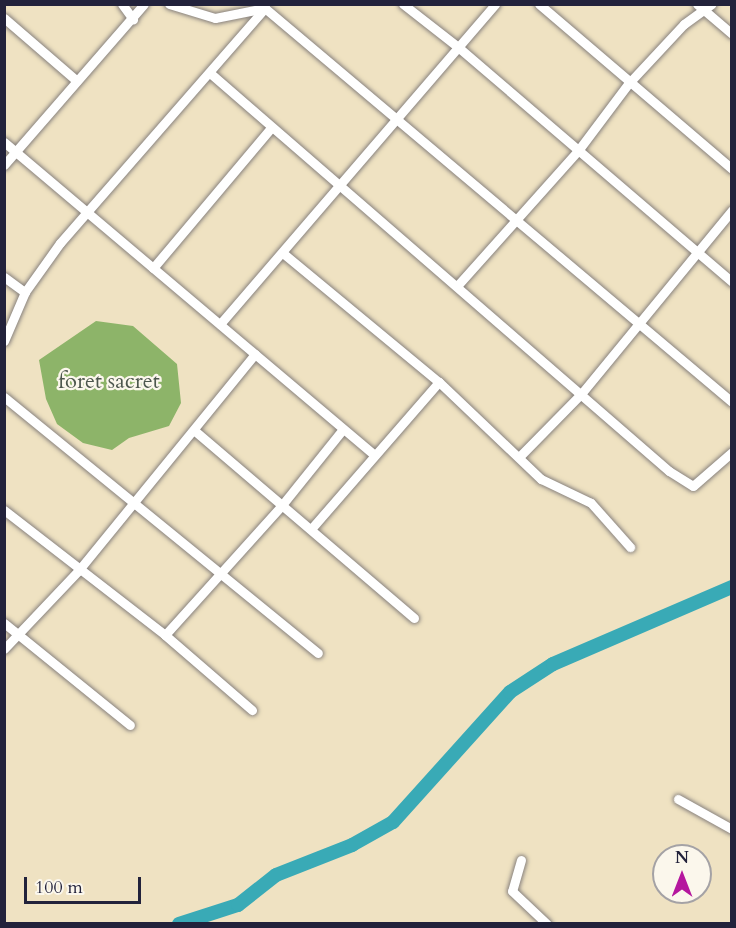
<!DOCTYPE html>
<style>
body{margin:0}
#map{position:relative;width:736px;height:928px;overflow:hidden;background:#efe2c2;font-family:Cardo,serif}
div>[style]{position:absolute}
.forest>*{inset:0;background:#8db469}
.river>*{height:14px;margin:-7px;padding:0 7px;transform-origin:7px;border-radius:7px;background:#39aab6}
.roads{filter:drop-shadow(0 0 2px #88827e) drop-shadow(0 0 2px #88827e)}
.minor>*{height:9px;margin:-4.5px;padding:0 4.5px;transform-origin:4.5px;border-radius:4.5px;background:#fff}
span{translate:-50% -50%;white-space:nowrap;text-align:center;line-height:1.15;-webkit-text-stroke:4.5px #fbf7ec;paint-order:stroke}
.park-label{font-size:22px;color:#4d574e}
.frame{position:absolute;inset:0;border:6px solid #22223b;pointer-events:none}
.north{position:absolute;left:652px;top:844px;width:60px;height:60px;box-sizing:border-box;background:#fbf7ec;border:2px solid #a4a2a5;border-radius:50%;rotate:0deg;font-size:16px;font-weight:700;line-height:24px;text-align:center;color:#22223b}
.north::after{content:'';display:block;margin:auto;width:21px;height:27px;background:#b5179e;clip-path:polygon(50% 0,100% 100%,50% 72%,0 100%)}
.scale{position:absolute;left:24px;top:877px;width:117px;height:27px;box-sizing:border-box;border:3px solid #22223b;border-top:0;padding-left:8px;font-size:18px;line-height:21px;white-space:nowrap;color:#22223b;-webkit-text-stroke:4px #fbf7ec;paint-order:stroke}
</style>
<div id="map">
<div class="forest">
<i style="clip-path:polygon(96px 321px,133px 326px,177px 364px,181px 403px,169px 426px,129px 438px,112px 450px,83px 443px,57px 424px,46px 399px,39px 360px)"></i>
</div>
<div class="river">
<i style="left:179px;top:924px;width:62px;rotate:-17.9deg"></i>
<i style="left:238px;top:905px;width:48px;rotate:-38.3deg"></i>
<i style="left:276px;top:875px;width:82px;rotate:-21.5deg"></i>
<i style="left:352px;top:845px;width:47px;rotate:-29.3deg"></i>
<i style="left:393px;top:822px;width:175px;rotate:-48deg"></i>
<i style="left:510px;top:692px;width:51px;rotate:-33.1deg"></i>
<i style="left:553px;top:664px;width:195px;rotate:-23.3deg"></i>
</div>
<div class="roads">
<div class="minor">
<i style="left:122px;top:4px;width:19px;rotate:54deg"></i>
<i style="left:169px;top:4px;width:48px;rotate:16.9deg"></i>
<i style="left:215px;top:18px;width:51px;rotate:-11.3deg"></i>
<i style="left:260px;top:4px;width:617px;rotate:40.14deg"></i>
<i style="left:403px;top:4px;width:70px;rotate:38deg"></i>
<i style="left:458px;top:47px;width:361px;rotate:40.6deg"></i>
<i style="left:539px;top:4px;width:254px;rotate:40.5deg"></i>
<i style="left:697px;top:4px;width:46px;rotate:40.6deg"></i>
<i style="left:4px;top:18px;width:96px;rotate:40.8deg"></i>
<i style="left:210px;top:73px;width:608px;rotate:40.93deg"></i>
<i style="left:669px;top:471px;width:28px;rotate:32deg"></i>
<i style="left:693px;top:486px;width:52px;rotate:-41.1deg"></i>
<i style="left:4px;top:142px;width:485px;rotate:40.2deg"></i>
<i style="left:4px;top:165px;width:213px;rotate:-49deg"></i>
<i style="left:284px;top:254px;width:201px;rotate:39.6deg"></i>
<i style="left:439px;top:382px;width:141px;rotate:43.6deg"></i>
<i style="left:541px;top:479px;width:55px;rotate:25.6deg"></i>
<i style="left:591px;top:503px;width:59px;rotate:48.4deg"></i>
<i style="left:153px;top:268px;width:183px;rotate:-49.9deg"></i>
<i style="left:4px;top:277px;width:26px;rotate:36deg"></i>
<i style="left:457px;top:286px;width:180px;rotate:-48.2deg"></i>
<i style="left:577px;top:152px;width:85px;rotate:-53.1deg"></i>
<i style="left:628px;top:84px;width:82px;rotate:-47deg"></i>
<i style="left:684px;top:24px;width:34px;rotate:-36deg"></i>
<i style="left:220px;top:324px;width:422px;rotate:-49.3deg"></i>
<i style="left:4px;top:341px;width:53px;rotate:-66.8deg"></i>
<i style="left:25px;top:292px;width:60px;rotate:-54.5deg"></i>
<i style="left:60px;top:243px;width:312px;rotate:-48.9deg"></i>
<i style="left:4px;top:397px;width:405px;rotate:39.2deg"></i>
<i style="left:195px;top:431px;width:288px;rotate:40.5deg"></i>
<i style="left:521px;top:455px;width:86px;rotate:-45.5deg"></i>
<i style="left:581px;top:394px;width:238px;rotate:-50.6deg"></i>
<i style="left:4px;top:510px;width:204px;rotate:37.8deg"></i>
<i style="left:165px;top:635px;width:115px;rotate:40.8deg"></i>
<i style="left:311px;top:529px;width:195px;rotate:-49deg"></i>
<i style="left:4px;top:623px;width:162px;rotate:39deg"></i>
<i style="left:165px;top:635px;width:175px;rotate:-48deg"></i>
<i style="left:282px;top:505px;width:97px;rotate:-51.2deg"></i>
<i style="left:4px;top:649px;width:108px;rotate:-46.5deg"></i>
<i style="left:78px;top:571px;width:280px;rotate:-50.8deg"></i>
<i style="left:678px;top:799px;width:62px;rotate:29.1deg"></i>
<i style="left:521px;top:860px;width:32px;rotate:106deg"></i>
<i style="left:512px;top:891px;width:48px;rotate:43.3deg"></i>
</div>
</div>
<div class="park-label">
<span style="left:109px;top:382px">foret sacret</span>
</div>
<div class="frame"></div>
<div class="north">N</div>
<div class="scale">100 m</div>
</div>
